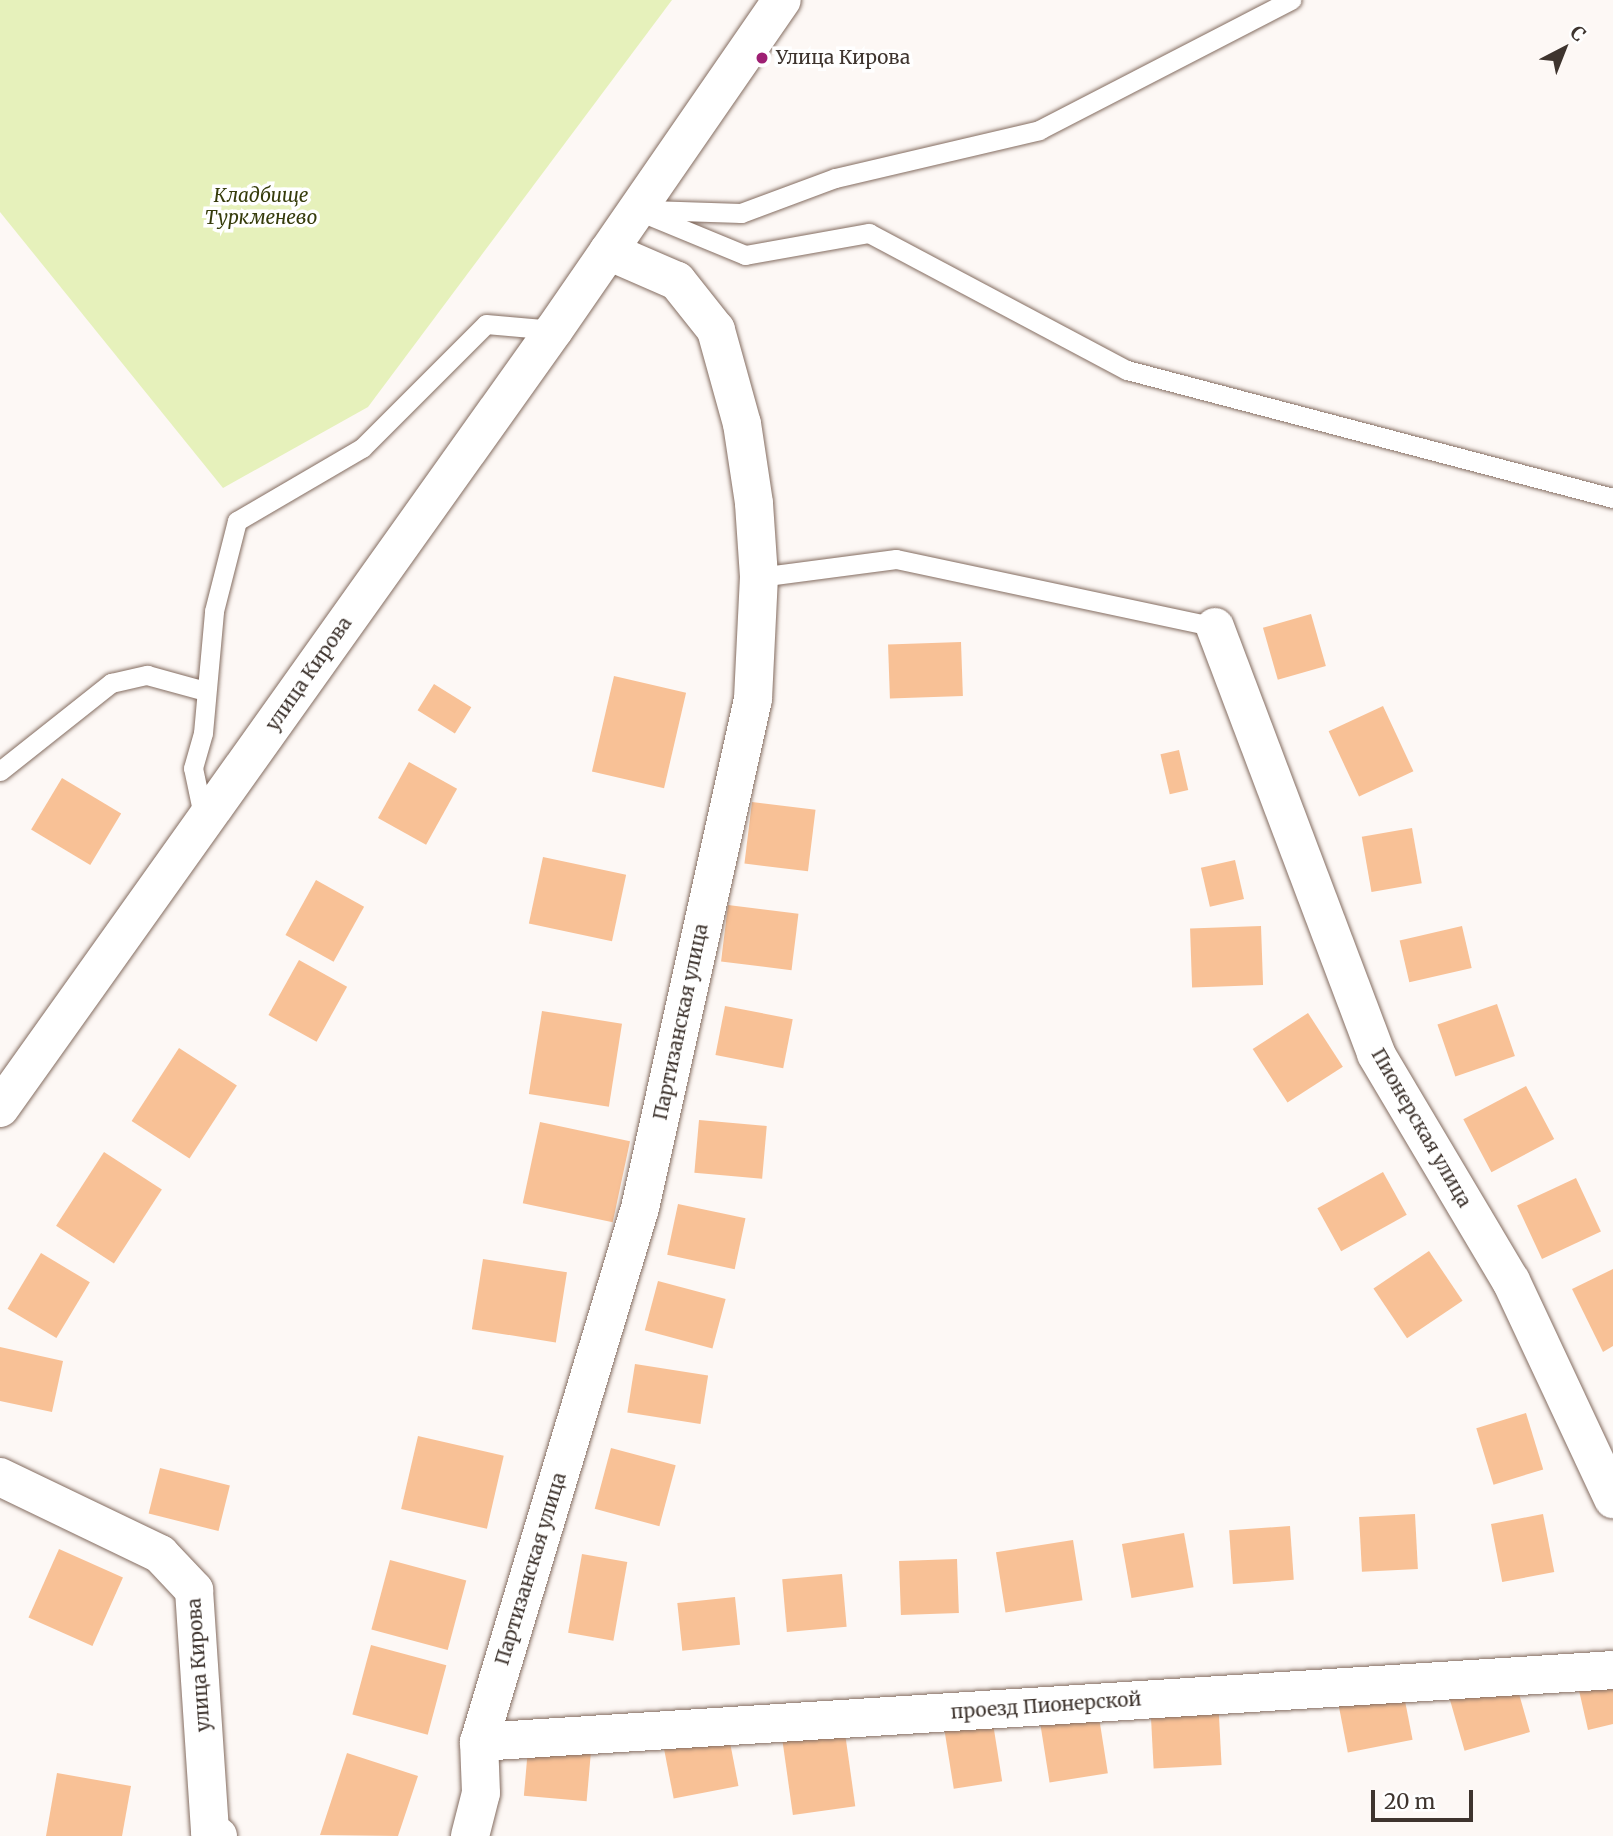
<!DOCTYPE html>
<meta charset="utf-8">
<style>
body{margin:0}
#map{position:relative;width:1613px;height:1836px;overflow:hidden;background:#fdf8f5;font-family:Merriweather,serif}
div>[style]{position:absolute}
.green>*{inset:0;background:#e6f1bb}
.building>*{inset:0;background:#f8c196;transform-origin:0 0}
.roads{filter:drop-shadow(0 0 2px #846d61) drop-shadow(0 0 2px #846d61)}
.service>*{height:19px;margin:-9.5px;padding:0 9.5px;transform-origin:9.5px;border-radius:9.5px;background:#fff}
.minor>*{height:38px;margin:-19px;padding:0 19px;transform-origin:19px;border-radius:19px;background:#fff}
.secondary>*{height:38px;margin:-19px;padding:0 19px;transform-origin:19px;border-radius:19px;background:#fff}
.dots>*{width:19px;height:19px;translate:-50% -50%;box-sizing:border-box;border:4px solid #fff;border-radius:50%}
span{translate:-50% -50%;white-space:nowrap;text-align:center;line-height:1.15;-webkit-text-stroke:7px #fff;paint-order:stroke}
.poi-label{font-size:19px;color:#3e342e}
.left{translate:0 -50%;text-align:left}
.park-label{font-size:19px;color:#363c0b;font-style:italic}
.street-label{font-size:19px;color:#3e342e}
.north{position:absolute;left:1529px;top:14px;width:70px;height:70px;-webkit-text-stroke:5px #fff;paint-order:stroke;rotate:42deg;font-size:19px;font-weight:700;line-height:28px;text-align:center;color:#3e342e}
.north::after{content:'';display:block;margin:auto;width:24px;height:32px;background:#3e342e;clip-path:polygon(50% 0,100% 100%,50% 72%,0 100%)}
.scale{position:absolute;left:1371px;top:1790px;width:102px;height:32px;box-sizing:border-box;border:4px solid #3e342e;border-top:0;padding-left:9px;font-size:21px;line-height:24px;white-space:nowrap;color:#3e342e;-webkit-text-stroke:5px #fff;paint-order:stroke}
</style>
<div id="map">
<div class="green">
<i style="clip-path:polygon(0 0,672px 0,368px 407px,223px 488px,0 212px)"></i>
</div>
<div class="building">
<i style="left:1311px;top:614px;width:54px;height:50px;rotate:74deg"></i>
<i style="left:961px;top:642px;width:54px;height:73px;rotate:88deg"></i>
<i style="left:614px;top:676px;width:74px;height:98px;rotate:13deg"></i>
<i style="left:434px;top:684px;width:44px;height:31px;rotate:32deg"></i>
<i style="left:1383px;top:706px;width:72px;height:60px;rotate:65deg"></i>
<i style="left:1179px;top:750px;width:41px;height:19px;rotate:77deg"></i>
<i style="left:409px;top:762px;width:55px;height:64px;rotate:29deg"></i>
<i style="left:62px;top:778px;width:69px;height:60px;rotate:31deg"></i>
<i style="left:752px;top:802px;width:64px;height:62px;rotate:7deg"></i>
<i style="left:1412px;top:828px;width:56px;height:51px;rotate:80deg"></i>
<i style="left:543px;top:857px;width:85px;height:68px;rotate:12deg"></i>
<i style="left:1235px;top:860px;width:40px;height:35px;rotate:77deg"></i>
<i style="left:316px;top:880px;width:55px;height:63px;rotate:29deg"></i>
<i style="left:728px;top:905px;width:71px;height:57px;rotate:7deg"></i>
<i style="left:1261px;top:926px;width:59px;height:71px;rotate:88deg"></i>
<i style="left:1462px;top:926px;width:43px;height:64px;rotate:77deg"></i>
<i style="left:299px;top:960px;width:55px;height:63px;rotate:29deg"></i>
<i style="left:1497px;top:1004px;width:55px;height:63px;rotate:71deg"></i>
<i style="left:725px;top:1006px;width:69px;height:50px;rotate:11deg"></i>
<i style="left:542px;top:1011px;width:81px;height:84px;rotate:9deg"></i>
<i style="left:1308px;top:1013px;width:64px;height:66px;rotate:57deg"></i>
<i style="left:179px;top:1048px;width:69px;height:87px;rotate:33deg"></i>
<i style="left:1526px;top:1086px;width:60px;height:71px;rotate:62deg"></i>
<i style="left:699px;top:1120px;width:68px;height:53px;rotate:5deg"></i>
<i style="left:540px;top:1122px;width:92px;height:83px;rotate:12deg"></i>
<i style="left:104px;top:1152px;width:69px;height:88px;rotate:33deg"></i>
<i style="left:1383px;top:1172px;width:49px;height:75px;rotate:61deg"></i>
<i style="left:1576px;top:1178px;width:59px;height:65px;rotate:65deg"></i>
<i style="left:678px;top:1204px;width:69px;height:52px;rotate:12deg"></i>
<i style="left:1429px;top:1251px;width:60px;height:67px;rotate:56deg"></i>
<i style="left:41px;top:1253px;width:57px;height:65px;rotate:31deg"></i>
<i style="left:483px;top:1259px;width:85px;height:71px;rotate:9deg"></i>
<i style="clip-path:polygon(1613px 1269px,1613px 1346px,1603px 1352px,1572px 1289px)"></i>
<i style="left:658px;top:1281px;width:70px;height:51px;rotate:15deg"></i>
<i style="clip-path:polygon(0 1347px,63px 1361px,52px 1412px,0 1401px)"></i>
<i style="left:635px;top:1364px;width:74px;height:49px;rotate:9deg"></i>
<i style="left:1526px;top:1413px;width:59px;height:52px;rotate:73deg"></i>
<i style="left:418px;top:1436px;width:88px;height:75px;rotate:13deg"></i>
<i style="left:611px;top:1448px;width:67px;height:63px;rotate:15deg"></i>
<i style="left:160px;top:1468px;width:72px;height:47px;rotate:14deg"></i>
<i style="left:1415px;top:1514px;width:55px;height:56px;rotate:87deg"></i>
<i style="left:1543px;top:1514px;width:59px;height:53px;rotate:79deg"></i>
<i style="left:1290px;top:1526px;width:54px;height:61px;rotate:86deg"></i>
<i style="left:1184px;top:1533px;width:55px;height:63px;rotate:80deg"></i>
<i style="left:1073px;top:1540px;width:61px;height:78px;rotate:81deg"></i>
<i style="left:59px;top:1549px;width:70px;height:75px;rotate:24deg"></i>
<i style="left:582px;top:1554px;width:46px;height:80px;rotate:10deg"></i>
<i style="left:957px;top:1559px;width:54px;height:58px;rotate:88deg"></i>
<i style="left:390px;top:1560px;width:79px;height:72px;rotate:15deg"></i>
<i style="left:842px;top:1574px;width:53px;height:60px;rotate:85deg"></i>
<i style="left:735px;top:1597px;width:48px;height:58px;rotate:84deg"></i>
<i style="left:371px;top:1645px;width:78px;height:72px;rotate:15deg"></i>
<i style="clip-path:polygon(1613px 1655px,1613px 1724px,1588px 1730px,1573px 1664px)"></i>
<i style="left:1509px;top:1659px;width:76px;height:68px;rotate:74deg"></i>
<i style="left:1400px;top:1675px;width:66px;height:66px;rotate:79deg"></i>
<i style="left:1218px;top:1697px;width:68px;height:68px;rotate:87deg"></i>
<i style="left:1098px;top:1711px;width:63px;height:59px;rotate:81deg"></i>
<i style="left:992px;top:1717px;width:65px;height:49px;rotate:81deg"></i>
<i style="left:844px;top:1726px;width:81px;height:63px;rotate:82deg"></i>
<i style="left:727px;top:1727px;width:60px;height:66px;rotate:79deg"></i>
<i style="left:529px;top:1737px;width:63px;height:59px;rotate:5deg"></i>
<i style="clip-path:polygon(347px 1753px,418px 1776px,398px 1836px,320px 1835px)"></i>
<i style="clip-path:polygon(57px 1773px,131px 1786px,122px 1836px,46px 1836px)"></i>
</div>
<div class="roads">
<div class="service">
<i style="left:636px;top:210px;width:118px;rotate:22.4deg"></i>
<i style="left:745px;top:255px;width:126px;rotate:-10.1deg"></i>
<i style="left:869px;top:233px;width:292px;rotate:28deg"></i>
<i style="left:1127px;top:370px;width:503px;rotate:14.76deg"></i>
<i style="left:649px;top:210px;width:92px;rotate:1.9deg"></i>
<i style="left:741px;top:213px;width:100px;rotate:-20.4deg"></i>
<i style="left:835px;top:178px;width:210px;rotate:-13.2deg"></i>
<i style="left:1039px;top:130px;width:284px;rotate:-27.3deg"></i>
<i style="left:759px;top:577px;width:138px;rotate:-7.5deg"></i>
<i style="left:896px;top:559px;width:326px;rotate:12deg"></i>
<i style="left:0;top:771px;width:142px;rotate:-38.4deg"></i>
<i style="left:111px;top:683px;width:37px;rotate:-13deg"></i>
<i style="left:147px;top:675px;width:60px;rotate:15.4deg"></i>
<i style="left:204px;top:820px;width:53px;rotate:-101.9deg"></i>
<i style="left:193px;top:768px;width:36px;rotate:-74deg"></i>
<i style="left:203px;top:733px;width:122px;rotate:-84.8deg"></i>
<i style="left:214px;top:611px;width:93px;rotate:-75.7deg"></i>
<i style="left:237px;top:521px;width:145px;rotate:-30.3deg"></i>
<i style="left:362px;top:448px;width:175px;rotate:-45deg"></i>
<i style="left:486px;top:324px;width:68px;rotate:5deg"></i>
</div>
<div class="minor">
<i style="left:1215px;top:627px;width:456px;rotate:69.3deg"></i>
<i style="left:1376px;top:1054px;width:264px;rotate:59.3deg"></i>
<i style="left:1511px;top:1281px;width:241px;rotate:64.9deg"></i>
<i style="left:0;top:1477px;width:178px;rotate:25.7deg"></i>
<i style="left:160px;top:1554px;width:50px;rotate:46.6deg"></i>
<i style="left:194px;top:1590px;width:243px;rotate:86.2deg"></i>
<i style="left:210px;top:1832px;width:9px;rotate:27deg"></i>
<i style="left:479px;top:1742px;width:1136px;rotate:-3.63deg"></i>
<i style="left:470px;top:1836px;width:44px;rotate:-75.7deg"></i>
<i style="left:481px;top:1793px;width:51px;rotate:-92.2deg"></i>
<i style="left:479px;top:1742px;width:558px;rotate:-73.22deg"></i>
<i style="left:640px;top:1208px;width:521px;rotate:-77.48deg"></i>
<i style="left:753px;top:699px;width:122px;rotate:-87.2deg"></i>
<i style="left:759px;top:577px;width:74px;rotate:-93.9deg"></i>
<i style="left:754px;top:503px;width:80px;rotate:-98.6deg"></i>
<i style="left:742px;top:424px;width:98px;rotate:-105.5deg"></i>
<i style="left:716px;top:330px;width:63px;rotate:-128.5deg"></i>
<i style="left:677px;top:281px;width:75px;rotate:-156.5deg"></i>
</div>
<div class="secondary">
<i style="left:0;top:1108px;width:955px;rotate:-54.55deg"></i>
<i style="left:554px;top:330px;width:401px;rotate:-55.4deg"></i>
</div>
</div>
<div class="dots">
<i style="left:762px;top:58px;background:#9e1f73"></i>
</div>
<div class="poi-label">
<span class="left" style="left:776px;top:58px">Улица Кирова</span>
</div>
<div class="park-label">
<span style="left:261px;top:207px">Кладбище<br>Туркменево</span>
</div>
<div class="street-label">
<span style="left:309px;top:674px;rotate:-55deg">улица Кирова</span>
<span style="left:681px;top:1022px;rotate:-78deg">Партизанская улица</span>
<span style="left:1421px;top:1128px;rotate:60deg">Пионерская улица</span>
<span style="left:531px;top:1569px;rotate:-73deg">Партизанская улица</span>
<span style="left:199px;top:1665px;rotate:-94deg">улица Кирова</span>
<span style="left:1046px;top:1706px;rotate:-4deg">проезд Пионерской</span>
</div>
<div class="north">С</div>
<div class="scale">20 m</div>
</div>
